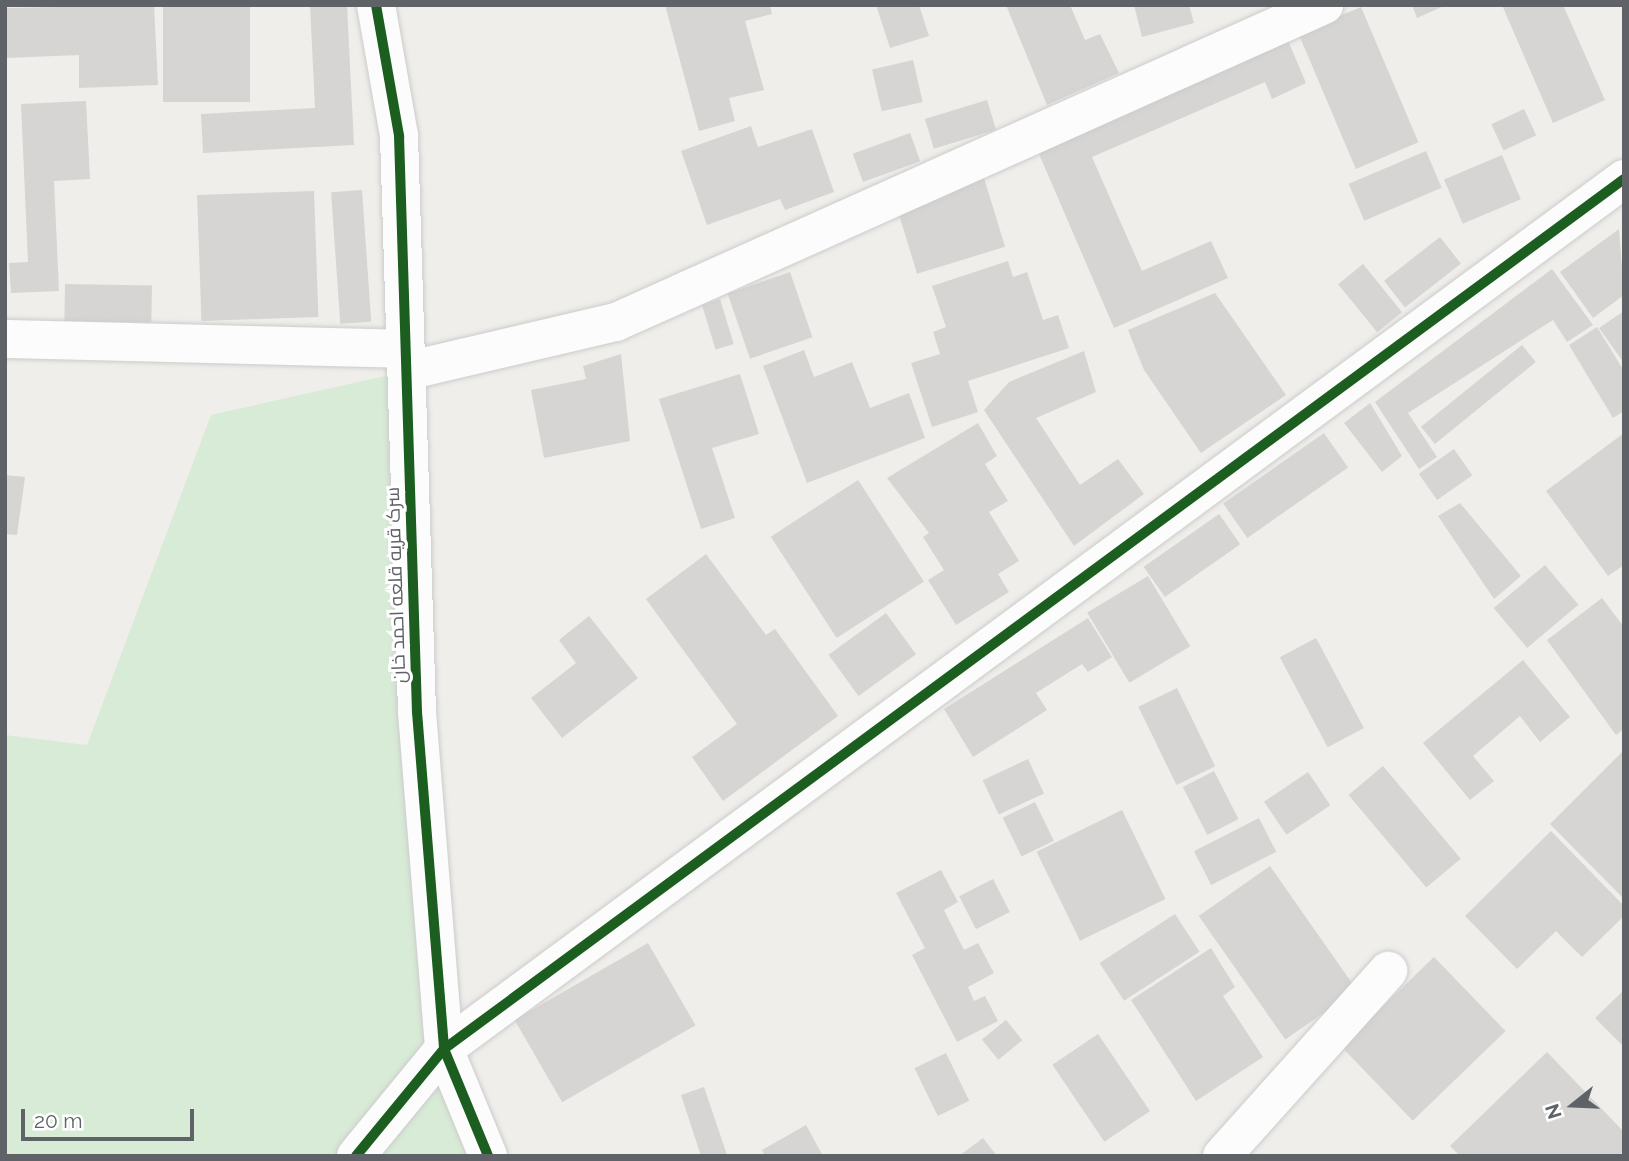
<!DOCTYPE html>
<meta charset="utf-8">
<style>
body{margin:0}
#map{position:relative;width:1629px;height:1161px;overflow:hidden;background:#efeeea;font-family:Raleway,Cairo,sans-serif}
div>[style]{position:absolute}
.green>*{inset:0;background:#d8ebd6}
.building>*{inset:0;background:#d6d5d3;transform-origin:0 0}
.roads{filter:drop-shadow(0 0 2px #cbcccc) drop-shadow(0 0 2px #cbcccc)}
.minor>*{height:38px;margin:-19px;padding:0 19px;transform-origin:19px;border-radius:19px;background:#fdfcfc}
.cycleway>*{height:10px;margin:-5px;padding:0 5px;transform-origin:5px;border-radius:5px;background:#1b5e20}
span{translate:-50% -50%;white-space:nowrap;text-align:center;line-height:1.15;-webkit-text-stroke:6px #fff;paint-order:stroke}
.street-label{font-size:19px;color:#5f6368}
.frame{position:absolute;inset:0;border:7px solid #5f6368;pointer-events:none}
.north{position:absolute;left:1538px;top:1070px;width:70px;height:70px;-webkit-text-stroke:5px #fff;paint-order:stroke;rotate:252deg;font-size:19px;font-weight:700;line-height:28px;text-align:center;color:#5f6368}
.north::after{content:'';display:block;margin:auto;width:24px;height:32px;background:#5f6368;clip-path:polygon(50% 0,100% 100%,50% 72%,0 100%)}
.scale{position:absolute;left:21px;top:1109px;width:173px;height:32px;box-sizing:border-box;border:4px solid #5f6368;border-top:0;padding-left:9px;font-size:21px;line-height:24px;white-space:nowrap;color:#5f6368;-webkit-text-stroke:5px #fff;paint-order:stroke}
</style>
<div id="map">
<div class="green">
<i style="clip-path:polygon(407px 371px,444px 1049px,488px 1156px,5px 1156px,5px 735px,87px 745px,211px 415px)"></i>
</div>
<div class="building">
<i style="clip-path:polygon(154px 5px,158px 85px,79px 88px,79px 55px,6px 58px,5px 8px)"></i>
<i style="left:163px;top:5px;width:87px;height:97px"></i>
<i style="clip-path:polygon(310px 5px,347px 5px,354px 145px,203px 153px,201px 114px,315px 108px)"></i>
<i style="clip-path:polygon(665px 5px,770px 5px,772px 14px,745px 21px,764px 90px,729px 98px,735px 121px,699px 131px)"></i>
<i style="clip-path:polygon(876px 5px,919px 5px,929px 36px,890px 48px)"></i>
<i style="clip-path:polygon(1006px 5px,1070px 5px,1085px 40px,1100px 34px,1119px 73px,1047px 105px)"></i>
<i style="clip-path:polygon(1134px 5px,1189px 5px,1194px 23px,1142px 37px)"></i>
<i style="clip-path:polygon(1412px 5px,1446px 5px,1417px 18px)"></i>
<i style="clip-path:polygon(1502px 5px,1563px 5px,1605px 100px,1553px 123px)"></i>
<i style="left:1361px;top:7px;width:147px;height:68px;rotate:67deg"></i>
<i style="clip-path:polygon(1287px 38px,1306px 83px,1272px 99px,1265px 82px,1092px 157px,1142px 271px,1211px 241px,1228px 278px,1114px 328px,1036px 147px)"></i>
<i style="left:913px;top:60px;width:43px;height:42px;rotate:77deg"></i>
<i style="left:987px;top:100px;width:31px;height:65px;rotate:73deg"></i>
<i style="clip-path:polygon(86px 101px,90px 179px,54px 181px,59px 291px,11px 293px,9px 263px,28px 262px,21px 104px)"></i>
<i style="left:1524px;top:109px;width:29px;height:36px;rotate:65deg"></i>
<i style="clip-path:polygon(751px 126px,758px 147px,812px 129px,834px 192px,785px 210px,780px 199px,707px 225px,681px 151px)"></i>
<i style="left:910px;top:133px;width:30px;height:61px;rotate:70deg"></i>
<i style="left:1426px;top:151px;width:40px;height:84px;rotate:67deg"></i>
<i style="left:1502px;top:155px;width:48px;height:63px;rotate:67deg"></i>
<i style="left:984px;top:178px;width:72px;height:92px;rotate:73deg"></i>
<i style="left:362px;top:190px;width:132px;height:31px;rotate:86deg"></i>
<i style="left:314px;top:191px;width:126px;height:117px;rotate:88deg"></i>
<i style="clip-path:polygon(1619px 229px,1624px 295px,1593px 318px,1560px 272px)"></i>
<i style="left:1440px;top:237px;width:34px;height:71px;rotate:52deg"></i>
<i style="clip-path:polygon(1008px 261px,1013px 277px,1027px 272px,1043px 320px,1058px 315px,1069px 348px,968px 381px,978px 412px,932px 427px,911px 363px,940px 354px,933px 332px,946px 327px,932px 286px)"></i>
<i style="left:1363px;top:264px;width:62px;height:32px;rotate:51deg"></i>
<i style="clip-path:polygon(1552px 269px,1593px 325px,1567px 342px,1553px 320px,1408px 413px,1437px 457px,1419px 469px,1375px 402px)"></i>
<i style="left:790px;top:272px;width:69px;height:66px;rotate:71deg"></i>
<i style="left:65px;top:284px;width:87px;height:37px;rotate:1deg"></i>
<i style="clip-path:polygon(1215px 293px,1286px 395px,1201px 453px,1144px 370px,1128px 330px)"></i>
<i style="left:720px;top:299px;width:47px;height:19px;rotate:73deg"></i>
<i style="clip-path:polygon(1624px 311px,1624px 363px,1599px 328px)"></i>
<i style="clip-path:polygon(1597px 327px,1624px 371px,1624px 411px,1613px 418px,1569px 345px)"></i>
<i style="left:1522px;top:345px;width:22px;height:130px;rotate:51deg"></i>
<i style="clip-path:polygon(804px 350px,814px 377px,852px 362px,870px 408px,909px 393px,925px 438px,807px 483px,763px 366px)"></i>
<i style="clip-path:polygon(1084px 351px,1096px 392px,1036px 418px,1080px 485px,1118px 459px,1144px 494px,1074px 546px,984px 410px,1009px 382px)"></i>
<i style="clip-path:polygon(621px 354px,630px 441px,544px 458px,531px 390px,586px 379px,583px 366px)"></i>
<i style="clip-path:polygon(740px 374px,759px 434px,712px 448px,735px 518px,701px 529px,659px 399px)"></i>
<i style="clip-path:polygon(1370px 403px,1402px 456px,1382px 472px,1344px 423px)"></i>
<i style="clip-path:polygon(978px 423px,997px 456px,985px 464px,1008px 501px,989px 512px,1019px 561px,998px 574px,1009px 592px,956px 625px,928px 580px,944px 570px,923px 537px,929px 533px,887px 478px)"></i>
<i style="left:1324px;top:433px;width:42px;height:123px;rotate:55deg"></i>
<i style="clip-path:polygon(1624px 433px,1624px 565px,1608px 576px,1546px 491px)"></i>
<i style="left:1454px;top:449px;width:32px;height:43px;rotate:55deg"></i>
<i style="clip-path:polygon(5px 475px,25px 477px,17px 535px,5px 534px)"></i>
<i style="left:858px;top:480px;width:121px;height:104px;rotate:57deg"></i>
<i style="clip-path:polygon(1460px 503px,1521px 576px,1494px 599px,1438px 516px)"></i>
<i style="left:1219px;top:514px;width:37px;height:92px;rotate:55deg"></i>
<i style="clip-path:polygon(706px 554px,766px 635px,775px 629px,838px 716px,723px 801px,692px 757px,737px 724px,646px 599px)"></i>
<i style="left:1545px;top:565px;width:52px;height:67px;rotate:50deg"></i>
<i style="left:1148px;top:576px;width:82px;height:71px;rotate:59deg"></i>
<i style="clip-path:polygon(1602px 598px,1624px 627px,1624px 729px,1616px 735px,1547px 640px)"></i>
<i style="left:886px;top:613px;width:51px;height:71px;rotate:54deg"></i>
<i style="clip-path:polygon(589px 616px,638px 678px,562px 738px,531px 698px,576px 663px,559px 640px)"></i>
<i style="clip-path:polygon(1088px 618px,1112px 657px,1088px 672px,1082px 664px,1036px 693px,1047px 710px,973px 757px,944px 709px)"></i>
<i style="left:1316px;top:638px;width:102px;height:41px;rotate:62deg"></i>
<i style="clip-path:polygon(1523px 660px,1570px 717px,1540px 742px,1520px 716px,1473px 756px,1494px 781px,1470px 800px,1423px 743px)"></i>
<i style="left:1177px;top:688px;width:87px;height:43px;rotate:64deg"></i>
<i style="clip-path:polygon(1624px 750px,1624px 899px,1550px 824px)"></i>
<i style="left:1028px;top:759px;width:38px;height:50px;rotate:65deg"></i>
<i style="left:1383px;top:766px;width:121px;height:45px;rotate:50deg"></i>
<i style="left:1214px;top:771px;width:54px;height:35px;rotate:63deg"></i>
<i style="left:1308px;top:772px;width:40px;height:53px;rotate:56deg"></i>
<i style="left:1035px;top:802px;width:43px;height:36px;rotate:64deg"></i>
<i style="left:1122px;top:810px;width:99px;height:95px;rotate:64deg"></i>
<i style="left:1259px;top:818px;width:38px;height:73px;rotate:63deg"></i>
<i style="clip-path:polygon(1551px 831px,1624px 906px,1624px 916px,1582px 957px,1556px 931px,1517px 969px,1465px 916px)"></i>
<i style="left:1270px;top:866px;width:151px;height:87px;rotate:55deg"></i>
<i style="clip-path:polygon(941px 870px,958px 902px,944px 910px,964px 950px,978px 943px,994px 973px,968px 987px,974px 1001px,985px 996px,998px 1021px,957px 1042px,912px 955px,925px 948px,896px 893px)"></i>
<i style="left:993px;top:879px;width:37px;height:38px;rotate:63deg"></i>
<i style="left:1175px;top:914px;width:45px;height:90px;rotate:57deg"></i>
<i style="left:648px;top:943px;width:95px;height:154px;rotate:60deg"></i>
<i style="clip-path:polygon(1211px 948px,1235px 987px,1223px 996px,1263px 1057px,1196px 1101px,1131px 1000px)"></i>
<i style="left:1434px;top:957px;width:103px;height:129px;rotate:46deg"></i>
<i style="clip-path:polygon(1624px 990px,1624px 1047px,1595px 1018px)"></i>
<i style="left:1006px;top:1020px;width:26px;height:31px;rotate:51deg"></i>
<i style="left:1098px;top:1034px;width:93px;height:55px;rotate:56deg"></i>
<i style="clip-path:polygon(1547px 1052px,1624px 1132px,1624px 1151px,1619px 1156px,1460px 1156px,1450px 1146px)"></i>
<i style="left:946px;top:1053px;width:53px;height:35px;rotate:64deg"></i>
<i style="clip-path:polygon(704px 1087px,727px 1155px,725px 1156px,701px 1156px,681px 1095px)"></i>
<i style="clip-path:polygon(806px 1125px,823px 1156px,765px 1156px,762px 1150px)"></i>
<i style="clip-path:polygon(983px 1138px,997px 1156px,959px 1156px)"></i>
</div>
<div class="roads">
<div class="minor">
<i style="left:376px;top:5px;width:133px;rotate:80deg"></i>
<i style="left:399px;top:136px;width:576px;rotate:88.21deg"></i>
<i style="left:417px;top:712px;width:338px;rotate:85.4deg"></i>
<i style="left:444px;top:1049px;width:116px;rotate:67.6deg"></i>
<i style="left:5px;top:339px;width:397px;rotate:1.4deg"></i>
<i style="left:407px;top:371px;width:215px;rotate:-13.2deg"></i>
<i style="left:616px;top:322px;width:776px;rotate:-24.12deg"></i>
<i style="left:356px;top:1156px;width:139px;rotate:-50.6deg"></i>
<i style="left:444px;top:1049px;width:1466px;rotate:-36.4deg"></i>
<i style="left:1222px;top:1156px;width:249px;rotate:-48.1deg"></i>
</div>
</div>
<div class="cycleway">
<i style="left:376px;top:5px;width:133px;rotate:80deg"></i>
<i style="left:399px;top:136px;width:576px;rotate:88.21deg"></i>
<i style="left:417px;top:712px;width:338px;rotate:85.4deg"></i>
<i style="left:444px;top:1049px;width:116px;rotate:67.6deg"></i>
<i style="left:356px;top:1156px;width:139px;rotate:-50.6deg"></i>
<i style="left:444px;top:1049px;width:1466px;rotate:-36.4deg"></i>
</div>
<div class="street-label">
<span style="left:396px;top:585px;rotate:-92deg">سرک قریه قلعه احمد خان</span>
</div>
<div class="frame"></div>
<div class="north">N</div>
<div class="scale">20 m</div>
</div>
